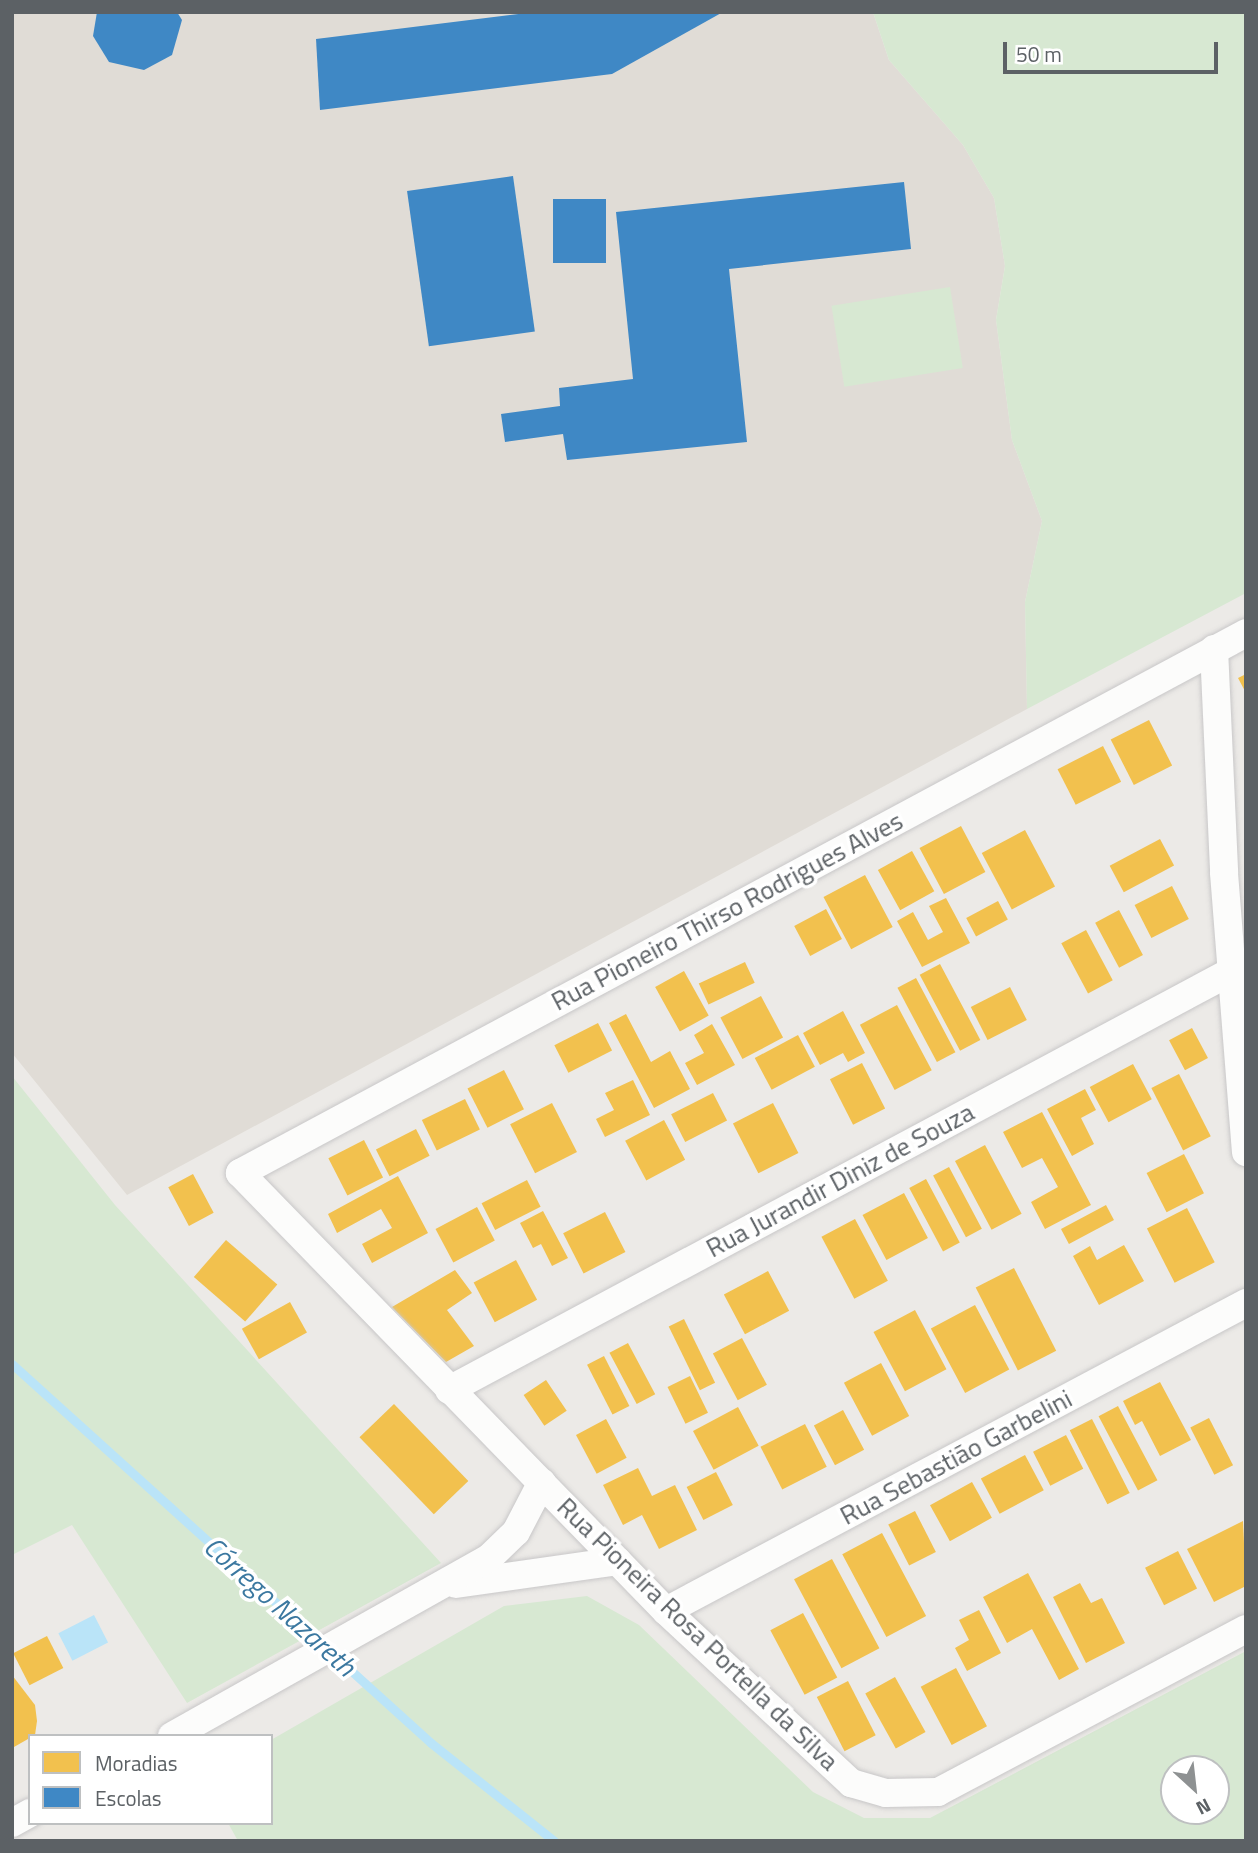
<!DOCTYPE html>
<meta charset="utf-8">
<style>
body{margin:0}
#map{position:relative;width:1258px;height:1853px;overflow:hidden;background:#eceae7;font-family:"Titillium Web",sans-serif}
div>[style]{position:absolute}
.education>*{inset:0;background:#e0dcd6}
.green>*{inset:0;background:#d7e8d2;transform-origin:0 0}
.water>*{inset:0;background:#bae4f8;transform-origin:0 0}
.homes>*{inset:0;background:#f2c14e;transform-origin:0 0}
.schools>*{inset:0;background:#3f88c5;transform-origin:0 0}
.stream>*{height:9px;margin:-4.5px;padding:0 4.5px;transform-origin:4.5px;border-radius:4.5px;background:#bae4f8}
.roads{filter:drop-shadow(0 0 2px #c8c7c8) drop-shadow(0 0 2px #c8c7c8)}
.minor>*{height:28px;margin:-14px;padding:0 14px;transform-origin:14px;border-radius:14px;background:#fcfcfb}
span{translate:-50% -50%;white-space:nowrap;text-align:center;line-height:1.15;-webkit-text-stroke:7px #fff;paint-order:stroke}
.street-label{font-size:26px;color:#5c6165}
.water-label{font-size:28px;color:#3b78a0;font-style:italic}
.frame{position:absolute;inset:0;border:14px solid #5c6165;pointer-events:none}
.legend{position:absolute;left:28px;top:1734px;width:245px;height:91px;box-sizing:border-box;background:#fff;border:2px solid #bec0c1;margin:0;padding:9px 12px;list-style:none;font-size:21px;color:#5c6165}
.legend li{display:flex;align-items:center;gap:14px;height:35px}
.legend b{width:35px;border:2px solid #bec0c1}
.north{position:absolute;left:1160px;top:1755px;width:70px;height:70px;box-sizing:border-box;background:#fff;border:2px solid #bec0c1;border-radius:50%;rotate:153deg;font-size:19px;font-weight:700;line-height:28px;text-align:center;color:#5c6165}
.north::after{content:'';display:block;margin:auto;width:24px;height:32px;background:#8e9192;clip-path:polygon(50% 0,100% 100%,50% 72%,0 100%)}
.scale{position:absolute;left:1003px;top:42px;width:215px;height:32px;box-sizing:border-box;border:4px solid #5c6165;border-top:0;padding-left:9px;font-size:21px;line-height:24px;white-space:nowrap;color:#5c6165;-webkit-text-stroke:5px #fff;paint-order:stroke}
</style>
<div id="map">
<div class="education">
<i style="clip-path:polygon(12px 12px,873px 12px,889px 60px,963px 145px,994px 198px,1005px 266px,996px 320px,1012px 440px,1042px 521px,1025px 602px,1027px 709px,127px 1195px,12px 1053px)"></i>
</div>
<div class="green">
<i style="clip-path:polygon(873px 12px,1246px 12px,1246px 593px,1027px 709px,1025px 602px,1042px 521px,1012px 440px,996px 320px,1005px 266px,994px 198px,963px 145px,889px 60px)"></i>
<i style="left:950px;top:287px;width:82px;height:120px;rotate:81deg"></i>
<i style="clip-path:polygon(12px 1076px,115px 1205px,441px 1563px,187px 1703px,72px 1525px,12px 1555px)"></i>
<i style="clip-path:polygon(evenodd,587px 1596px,639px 1625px,813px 1792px,864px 1818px,930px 1818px,1246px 1651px,1246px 1841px,238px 1841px,228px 1823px,271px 1823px,271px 1740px,504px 1606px,587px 1596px,1216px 1769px,1216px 1811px,1174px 1811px,1174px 1769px,1216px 1769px)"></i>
</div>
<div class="water">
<i style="left:94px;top:1615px;width:31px;height:40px;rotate:63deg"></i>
</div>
<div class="homes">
<i style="clip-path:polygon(1246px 674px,1246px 693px,1238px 678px)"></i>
<i style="left:1149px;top:720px;width:51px;height:43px;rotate:63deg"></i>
<i style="left:1103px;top:746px;width:40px;height:51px;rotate:63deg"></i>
<i style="left:961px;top:826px;width:52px;height:47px;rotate:62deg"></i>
<i style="left:1025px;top:830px;width:64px;height:49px;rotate:62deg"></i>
<i style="left:1160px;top:839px;width:30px;height:57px;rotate:62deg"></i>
<i style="left:912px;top:851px;width:46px;height:39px;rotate:61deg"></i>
<i style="left:865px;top:875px;width:59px;height:47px;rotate:62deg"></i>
<i style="left:1172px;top:886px;width:37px;height:42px;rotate:63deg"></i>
<i style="clip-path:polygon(946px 898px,970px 943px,922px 967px,897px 921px,913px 912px,928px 940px,943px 932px,929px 906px)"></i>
<i style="left:998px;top:901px;width:21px;height:36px;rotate:62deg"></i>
<i style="left:826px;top:909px;width:34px;height:36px;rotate:62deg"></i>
<i style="left:1119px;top:910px;width:51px;height:27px;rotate:62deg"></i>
<i style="left:1086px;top:930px;width:57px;height:28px;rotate:62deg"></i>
<i style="left:745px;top:962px;width:23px;height:51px;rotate:65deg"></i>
<i style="left:940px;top:964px;width:86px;height:23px;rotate:62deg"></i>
<i style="left:684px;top:971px;width:51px;height:33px;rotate:61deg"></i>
<i style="left:916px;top:978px;width:84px;height:21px;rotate:62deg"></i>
<i style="left:1010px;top:987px;width:37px;height:44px;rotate:63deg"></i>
<i style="left:761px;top:996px;width:47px;height:46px;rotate:62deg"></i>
<i style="left:897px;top:1005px;width:74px;height:42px;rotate:62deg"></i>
<i style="clip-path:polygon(843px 1011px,865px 1053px,848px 1062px,843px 1053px,820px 1065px,803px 1033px)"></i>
<i style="clip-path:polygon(626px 1014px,651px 1062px,670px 1051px,690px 1089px,654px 1108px,609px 1023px)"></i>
<i style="left:598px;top:1023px;width:31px;height:49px;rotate:63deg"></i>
<i style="clip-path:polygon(712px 1024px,735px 1065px,697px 1085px,685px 1063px,704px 1053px,694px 1035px)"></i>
<i style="left:1192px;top:1028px;width:34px;height:26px;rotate:62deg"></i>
<i style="left:798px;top:1035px;width:36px;height:49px;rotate:62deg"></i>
<i style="left:862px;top:1063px;width:51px;height:36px;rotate:63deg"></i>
<i style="left:1133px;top:1064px;width:40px;height:49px;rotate:62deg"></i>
<i style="left:504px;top:1070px;width:44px;height:41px;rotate:63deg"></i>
<i style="left:1179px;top:1074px;width:70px;height:31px;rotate:63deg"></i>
<i style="clip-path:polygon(633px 1080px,650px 1115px,605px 1137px,596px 1119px,614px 1110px,605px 1093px)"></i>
<i style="clip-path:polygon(1085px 1089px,1096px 1110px,1081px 1118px,1094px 1144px,1072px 1156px,1047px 1109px)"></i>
<i style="left:713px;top:1093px;width:31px;height:47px;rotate:63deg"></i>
<i style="left:465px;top:1099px;width:34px;height:48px;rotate:64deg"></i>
<i style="left:552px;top:1103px;width:55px;height:47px;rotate:63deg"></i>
<i style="left:773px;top:1103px;width:56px;height:45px;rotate:63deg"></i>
<i style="clip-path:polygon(1042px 1112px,1091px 1205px,1045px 1229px,1031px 1202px,1058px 1187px,1042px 1158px,1022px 1168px,1003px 1132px)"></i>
<i style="left:664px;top:1120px;width:45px;height:44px;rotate:62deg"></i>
<i style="left:416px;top:1129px;width:30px;height:45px;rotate:63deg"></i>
<i style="left:364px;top:1140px;width:42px;height:40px;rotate:63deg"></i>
<i style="left:985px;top:1145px;width:78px;height:34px;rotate:62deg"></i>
<i style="left:1184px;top:1154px;width:44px;height:42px;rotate:63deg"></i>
<i style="left:949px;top:1167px;width:70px;height:18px;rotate:62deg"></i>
<i style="left:193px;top:1174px;width:44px;height:28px;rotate:62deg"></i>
<i style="clip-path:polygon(398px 1176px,428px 1233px,372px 1263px,362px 1244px,392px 1228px,381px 1209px,337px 1233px,328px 1214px)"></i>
<i style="left:926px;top:1179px;width:72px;height:19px;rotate:62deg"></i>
<i style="left:527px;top:1180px;width:30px;height:51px;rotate:63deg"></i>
<i style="left:904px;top:1193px;width:51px;height:47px;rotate:62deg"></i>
<i style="left:1106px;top:1205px;width:17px;height:51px;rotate:62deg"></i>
<i style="left:477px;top:1207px;width:38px;height:47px;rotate:62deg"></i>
<i style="left:1187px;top:1208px;width:61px;height:45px;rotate:63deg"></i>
<i style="clip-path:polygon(543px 1211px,568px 1258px,552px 1266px,541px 1244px,533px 1248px,520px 1223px)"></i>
<i style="left:605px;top:1212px;width:45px;height:47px;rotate:63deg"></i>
<i style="left:855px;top:1219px;width:70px;height:38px;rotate:62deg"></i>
<i style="left:226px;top:1240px;width:68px;height:49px;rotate:41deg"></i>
<i style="clip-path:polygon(1124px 1245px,1144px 1281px,1099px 1305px,1073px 1256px,1090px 1246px,1097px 1260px)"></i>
<i style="left:516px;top:1260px;width:45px;height:48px;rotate:62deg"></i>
<i style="left:1014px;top:1268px;width:93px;height:43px;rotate:63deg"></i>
<i style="clip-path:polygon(455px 1270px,472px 1293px,447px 1310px,474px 1346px,446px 1362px,392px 1307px)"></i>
<i style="left:768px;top:1271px;width:45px;height:50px;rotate:62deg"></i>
<i style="left:290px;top:1302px;width:35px;height:55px;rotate:61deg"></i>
<i style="left:975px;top:1305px;width:73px;height:50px;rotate:62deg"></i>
<i style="left:915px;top:1310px;width:67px;height:47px;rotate:62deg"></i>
<i style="left:684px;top:1319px;width:71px;height:17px;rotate:64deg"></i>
<i style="left:742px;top:1338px;width:53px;height:33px;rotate:62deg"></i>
<i style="left:628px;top:1343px;width:58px;height:21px;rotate:62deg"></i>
<i style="left:604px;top:1356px;width:56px;height:19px;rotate:63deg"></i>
<i style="left:881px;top:1363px;width:60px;height:42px;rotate:62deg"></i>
<i style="left:690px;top:1376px;width:41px;height:25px;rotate:64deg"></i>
<i style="left:546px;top:1380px;width:37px;height:27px;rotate:56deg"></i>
<i style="clip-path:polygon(1160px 1382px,1191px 1440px,1160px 1456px,1142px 1421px,1135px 1425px,1123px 1401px)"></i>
<i style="left:394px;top:1404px;width:107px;height:48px;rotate:46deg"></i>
<i style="left:1118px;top:1406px;width:84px;height:22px;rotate:62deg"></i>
<i style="left:738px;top:1407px;width:44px;height:51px;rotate:62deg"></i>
<i style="left:843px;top:1410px;width:45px;height:33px;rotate:62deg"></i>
<i style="left:1209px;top:1418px;width:53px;height:21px;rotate:63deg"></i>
<i style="left:606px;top:1419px;width:44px;height:34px;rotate:62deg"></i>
<i style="left:1092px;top:1419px;width:83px;height:25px;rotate:63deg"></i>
<i style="left:805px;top:1424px;width:48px;height:50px;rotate:63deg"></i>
<i style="left:1066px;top:1435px;width:38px;height:37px;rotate:63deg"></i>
<i style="left:1025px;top:1455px;width:40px;height:50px;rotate:62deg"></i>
<i style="clip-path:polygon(638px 1468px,652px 1496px,675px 1485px,697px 1530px,659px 1549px,642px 1515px,623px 1525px,603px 1485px)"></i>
<i style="left:716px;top:1472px;width:37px;height:33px;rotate:63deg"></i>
<i style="left:972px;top:1482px;width:41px;height:48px;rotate:61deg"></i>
<i style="left:915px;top:1511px;width:46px;height:30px;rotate:63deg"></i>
<i style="clip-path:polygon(1243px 1521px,1246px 1586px,1214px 1602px,1187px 1549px)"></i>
<i style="left:882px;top:1533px;width:94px;height:45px;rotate:62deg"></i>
<i style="left:1178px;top:1551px;width:42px;height:37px;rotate:63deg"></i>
<i style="left:832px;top:1559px;width:101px;height:43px;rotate:62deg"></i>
<i style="clip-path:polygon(1028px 1573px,1079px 1669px,1059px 1680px,1032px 1629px,1007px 1643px,983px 1597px)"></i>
<i style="clip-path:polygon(1080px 1583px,1091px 1603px,1102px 1598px,1125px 1643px,1086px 1663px,1053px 1597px)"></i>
<i style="clip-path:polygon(979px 1610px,1001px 1653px,967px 1671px,955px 1648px,969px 1640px,959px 1620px)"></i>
<i style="left:803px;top:1613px;width:73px;height:37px;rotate:62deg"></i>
<i style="left:47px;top:1636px;width:36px;height:38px;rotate:63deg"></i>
<i style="left:956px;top:1668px;width:66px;height:40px;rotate:62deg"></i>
<i style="clip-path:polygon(12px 1675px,35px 1705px,37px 1721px,35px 1735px,14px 1747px)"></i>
<i style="left:895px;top:1677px;width:63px;height:34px;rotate:61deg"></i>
<i style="left:848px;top:1681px;width:61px;height:35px;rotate:63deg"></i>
</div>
<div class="schools">
<i style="clip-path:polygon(97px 12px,177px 12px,182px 20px,172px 55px,144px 70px,109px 62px,93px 36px)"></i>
<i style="clip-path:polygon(535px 12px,723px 12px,612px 74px,320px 110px,316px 39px)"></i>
<i style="left:513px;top:176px;width:157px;height:107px;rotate:82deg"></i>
<i style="clip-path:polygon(904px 182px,911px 249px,729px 269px,747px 442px,567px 460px,563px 434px,505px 442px,501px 414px,560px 406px,559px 388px,633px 379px,616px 212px)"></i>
<i style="left:553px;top:199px;width:53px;height:64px"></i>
</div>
<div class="stream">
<i style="left:12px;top:1364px;width:565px;rotate:42.13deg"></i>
<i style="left:431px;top:1743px;width:157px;rotate:38.5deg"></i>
</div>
<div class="roads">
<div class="minor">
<i style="left:1246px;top:633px;width:1142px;rotate:151.77deg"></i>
<i style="left:240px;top:1173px;width:611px;rotate:45.8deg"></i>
<i style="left:666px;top:1611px;width:253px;rotate:42.9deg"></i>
<i style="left:851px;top:1783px;width:36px;rotate:16deg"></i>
<i style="left:886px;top:1793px;width:52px;rotate:-1.1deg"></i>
<i style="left:938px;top:1792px;width:348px;rotate:-27.9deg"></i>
<i style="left:1214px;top:649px;width:224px;rotate:87.4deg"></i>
<i style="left:1224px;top:873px;width:280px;rotate:85.5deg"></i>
<i style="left:449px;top:1390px;width:888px;rotate:-28.15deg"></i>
<i style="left:456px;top:1584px;width:163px;rotate:-8.1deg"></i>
<i style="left:666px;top:1611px;width:657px;rotate:-27.97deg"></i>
<i style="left:172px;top:1736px;width:364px;rotate:-29.3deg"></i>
<i style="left:489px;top:1558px;width:37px;rotate:-44deg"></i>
<i style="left:516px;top:1532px;width:56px;rotate:-62.5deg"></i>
<i style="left:12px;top:1823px;width:21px;rotate:-29deg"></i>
</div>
</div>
<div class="street-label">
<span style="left:727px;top:911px;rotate:-28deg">Rua Pioneiro Thirso Rodrigues Alves</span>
<span style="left:840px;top:1180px;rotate:-28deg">Rua Jurandir Diniz de Souza</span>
<span style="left:956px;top:1457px;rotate:-28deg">Rua Sebastião Garbelini</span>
<span style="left:698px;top:1634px;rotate:44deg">Rua Pioneira Rosa Portella da Silva</span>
</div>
<div class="water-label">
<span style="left:280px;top:1606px;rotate:42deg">Córrego Nazareth</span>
</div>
<div class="frame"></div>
<ul class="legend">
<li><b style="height:19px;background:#f2c14e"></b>Moradias</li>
<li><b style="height:19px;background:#3f88c5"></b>Escolas</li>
</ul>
<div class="north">N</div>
<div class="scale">50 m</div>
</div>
